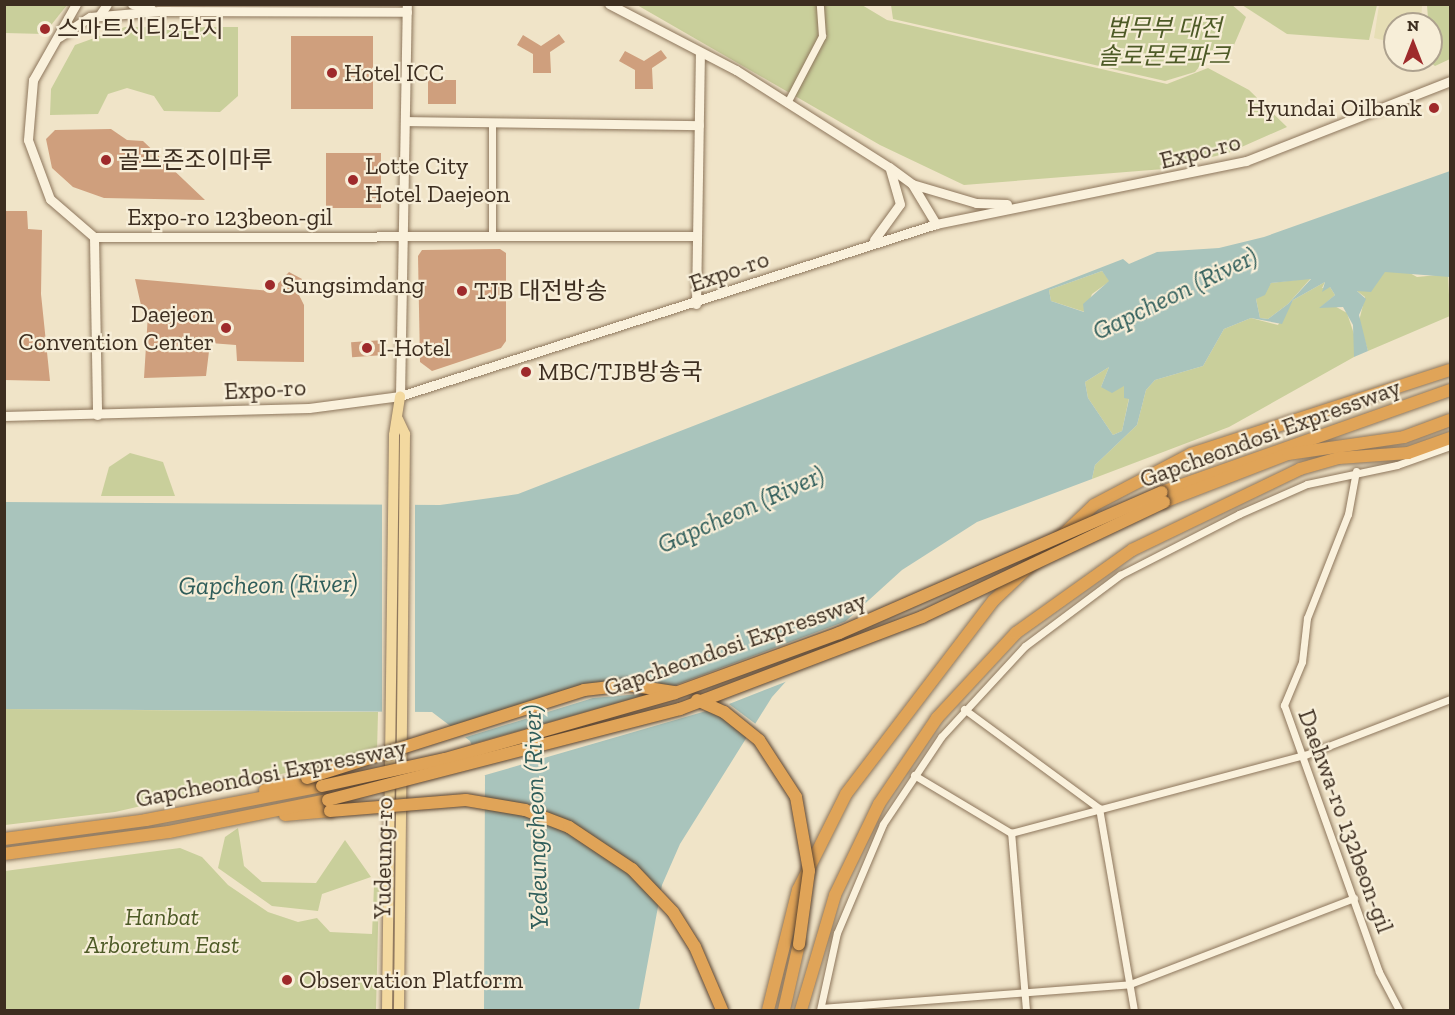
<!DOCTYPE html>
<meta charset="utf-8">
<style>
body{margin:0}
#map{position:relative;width:1455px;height:1015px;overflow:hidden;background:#f0e4c8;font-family:"Zilla Slab","Noto Sans KR",serif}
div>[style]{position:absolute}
.farmland>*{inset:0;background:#e6deb5}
.green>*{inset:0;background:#c9cf9b}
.water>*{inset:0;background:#a9c4bc}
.pier>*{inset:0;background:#f0e4c8;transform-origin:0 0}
.building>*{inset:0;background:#cf9f7d;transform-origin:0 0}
.roads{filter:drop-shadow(0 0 2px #8d765c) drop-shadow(0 0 2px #8d765c)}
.street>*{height:7px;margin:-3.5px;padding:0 3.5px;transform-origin:3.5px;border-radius:3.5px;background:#faf1dc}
.secondary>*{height:9px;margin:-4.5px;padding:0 4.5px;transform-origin:4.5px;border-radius:4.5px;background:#faf1dc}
.primary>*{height:10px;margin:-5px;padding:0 5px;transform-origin:5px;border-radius:5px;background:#f3d9a0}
.highway>*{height:12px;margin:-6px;padding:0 6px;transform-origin:6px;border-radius:6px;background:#e0a458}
.bridges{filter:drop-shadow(0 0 2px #5b4430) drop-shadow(0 0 2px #5b4430)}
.highway-bridge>*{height:12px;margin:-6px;padding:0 6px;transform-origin:6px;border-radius:6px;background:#e0a458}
.dots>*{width:16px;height:16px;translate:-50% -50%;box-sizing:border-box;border:3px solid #f7eed8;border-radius:50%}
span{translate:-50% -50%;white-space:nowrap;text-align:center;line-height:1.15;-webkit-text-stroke:4.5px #f7eed8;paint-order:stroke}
.park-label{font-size:24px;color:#4d5a26;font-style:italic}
.poi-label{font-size:24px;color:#3d2e20}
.left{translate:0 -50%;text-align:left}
.right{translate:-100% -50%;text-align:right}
.street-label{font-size:24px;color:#3d2e20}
.water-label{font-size:26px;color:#2f5d5a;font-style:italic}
.frame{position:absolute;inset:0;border:6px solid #3d2e20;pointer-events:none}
.north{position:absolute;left:1383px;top:12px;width:60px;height:60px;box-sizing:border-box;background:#f7eed8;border:2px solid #ada18e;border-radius:50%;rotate:0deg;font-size:16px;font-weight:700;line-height:24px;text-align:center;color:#3d2e20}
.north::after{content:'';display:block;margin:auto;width:21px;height:27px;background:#9e2a2b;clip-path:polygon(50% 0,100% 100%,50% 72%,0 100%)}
</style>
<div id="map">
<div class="farmland">
<i style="clip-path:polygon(1379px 5px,1422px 5px,1421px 24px,1395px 24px,1395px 43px,1374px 38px)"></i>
</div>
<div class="green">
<i style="clip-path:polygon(5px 4px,67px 4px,67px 5px,44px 34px,5px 33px)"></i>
<i style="clip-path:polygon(637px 5px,862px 5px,887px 20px,1167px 84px,1208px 68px,1249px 90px,1287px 127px,1228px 153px,1164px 169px,964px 185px,880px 145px)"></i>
<i style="clip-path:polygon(891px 5px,1231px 4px,1246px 17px,1234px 45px,1209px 55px,1195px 72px,1165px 81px,893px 19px)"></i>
<i style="clip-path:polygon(1242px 5px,1377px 5px,1369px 40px,1287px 34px)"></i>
<i style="clip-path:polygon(1427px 5px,1450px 5px,1450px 59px,1435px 66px,1427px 60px,1431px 60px)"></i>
<i style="clip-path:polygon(125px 27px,238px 27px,238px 96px,220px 112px,164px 111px,154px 96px,127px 88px,108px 94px,98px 114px,50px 115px,51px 89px,75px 45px)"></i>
<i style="clip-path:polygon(1102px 271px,1110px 281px,1092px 294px,1085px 312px,1051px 301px,1049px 290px)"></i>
<i style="clip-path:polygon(1406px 271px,1417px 277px,1448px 274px,1450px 316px,1368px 351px,1359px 321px,1365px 297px,1357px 291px,1370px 291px,1384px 272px)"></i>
<i style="clip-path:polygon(1311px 278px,1288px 304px,1268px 319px,1260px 318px,1256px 299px,1271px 283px)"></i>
<i style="clip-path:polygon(1325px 282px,1322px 288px,1330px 287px,1335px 295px,1321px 307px,1331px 304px,1347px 313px,1356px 340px,1354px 357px,1229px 427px,1092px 479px,1095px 465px,1137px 425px,1146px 390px,1155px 380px,1203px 366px,1224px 329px,1251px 318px,1278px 325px,1293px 300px)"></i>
<i style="clip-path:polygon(1109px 367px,1101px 387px,1125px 386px,1125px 398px,1129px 398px,1122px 431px,1113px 435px,1088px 398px,1085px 382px)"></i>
<i style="clip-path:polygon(130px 453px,163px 462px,175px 496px,101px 496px,109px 467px)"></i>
<i style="clip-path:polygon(5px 709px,378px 712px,377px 752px,115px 812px,5px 825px)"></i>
<i style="clip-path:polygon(238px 828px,244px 866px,262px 882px,316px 883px,345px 840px,371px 877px,322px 894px,318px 911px,272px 906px,218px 868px,225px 837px)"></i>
<i style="clip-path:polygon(180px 848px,202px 857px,228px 885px,268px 912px,298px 922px,317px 918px,330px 932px,372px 934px,374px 886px,379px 887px,376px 1010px,5px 1010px,5px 871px)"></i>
</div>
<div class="water">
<i style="clip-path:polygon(evenodd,1450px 171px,1450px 277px,1385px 272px,1371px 292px,1357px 291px,1366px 299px,1359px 315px,1368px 351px,1354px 357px,1353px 325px,1343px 307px,1319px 308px,1335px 295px,1330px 287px,1322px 292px,1325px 282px,1293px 300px,1282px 324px,1251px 318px,1224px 329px,1203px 366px,1155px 380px,1146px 390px,1137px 425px,1095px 465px,1092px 479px,977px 522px,902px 570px,815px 649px,772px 697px,680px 844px,662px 885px,639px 1010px,484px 1010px,485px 776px,470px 741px,432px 712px,5px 709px,5px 502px,440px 505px,518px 494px,1123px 259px,1129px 264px,1157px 252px,1219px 248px,1264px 237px,1450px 171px,1102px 271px,1109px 281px,1083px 304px,1084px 312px,1051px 301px,1049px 290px,1102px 271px,1450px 171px,1311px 279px,1288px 304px,1268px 319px,1260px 318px,1256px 299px,1265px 295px,1271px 283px,1311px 279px,1450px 171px,1109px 367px,1101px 387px,1112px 393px,1124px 386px,1124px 398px,1129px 399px,1122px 431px,1113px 435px,1088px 398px,1085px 382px,1109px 367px)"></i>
</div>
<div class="pier">
<i style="left:382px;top:502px;width:33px;height:213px"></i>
<i style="clip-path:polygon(849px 620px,793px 679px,729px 704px,757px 725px,749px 736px,713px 709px,482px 776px,469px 745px,652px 693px,593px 698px,463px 738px,454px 729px,586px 689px,673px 686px)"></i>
</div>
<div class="building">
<i style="clip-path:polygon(559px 34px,565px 42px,550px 52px,551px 73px,533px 73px,533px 54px,517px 45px,523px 35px,541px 46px)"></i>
<i style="left:291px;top:36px;width:82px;height:73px"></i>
<i style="clip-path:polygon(661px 50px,667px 58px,652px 68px,653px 89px,635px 89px,635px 70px,619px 61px,625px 51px,644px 61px)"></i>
<i style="left:428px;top:80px;width:28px;height:24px"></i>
<i style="clip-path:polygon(111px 129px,127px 140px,143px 141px,205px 200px,104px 198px,73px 187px,52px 168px,46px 139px,55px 130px)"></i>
<i style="left:326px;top:153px;width:55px;height:55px"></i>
<i style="clip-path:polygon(4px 211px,27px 211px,28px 229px,42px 230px,41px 294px,50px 381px,4px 380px)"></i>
<i style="clip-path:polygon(500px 249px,506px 253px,506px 341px,501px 348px,432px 371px,420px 362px,418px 256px,422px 250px)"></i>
<i style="clip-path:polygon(289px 272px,302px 279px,298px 293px,304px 305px,304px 362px,237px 361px,236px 345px,210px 343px,206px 376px,144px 378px,148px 314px,143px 314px,135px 279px,271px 291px)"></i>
<i style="left:383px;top:340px;width:15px;height:32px;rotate:86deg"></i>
</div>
<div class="roads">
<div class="street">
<i style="left:787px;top:103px;width:76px;rotate:-62.4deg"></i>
<i style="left:822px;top:36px;width:32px;rotate:-94deg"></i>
<i style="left:492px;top:237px;width:114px;rotate:-90deg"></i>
<i style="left:1356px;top:471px;width:44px;rotate:100.5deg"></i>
<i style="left:1348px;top:514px;width:112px;rotate:111.5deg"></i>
<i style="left:1307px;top:618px;width:44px;rotate:96.5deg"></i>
<i style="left:1302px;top:662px;width:47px;rotate:112.7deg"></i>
<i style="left:1284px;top:705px;width:283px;rotate:70.4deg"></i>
<i style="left:1379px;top:972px;width:43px;rotate:62.2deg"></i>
<i style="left:964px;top:709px;width:167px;rotate:36.3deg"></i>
<i style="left:1099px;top:808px;width:205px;rotate:80.2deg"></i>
<i style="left:914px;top:775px;width:113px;rotate:30.9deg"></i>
<i style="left:821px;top:1008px;width:310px;rotate:-4.4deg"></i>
<i style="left:1130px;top:984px;width:240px;rotate:-21deg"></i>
<i style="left:820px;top:1010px;width:79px;rotate:-77.6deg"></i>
<i style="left:837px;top:933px;width:118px;rotate:-67.1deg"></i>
<i style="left:883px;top:824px;width:105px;rotate:-56.3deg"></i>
<i style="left:941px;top:737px;width:124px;rotate:-47.3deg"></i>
<i style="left:1025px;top:646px;width:119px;rotate:-36.8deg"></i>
<i style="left:1120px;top:575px;width:134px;rotate:-27.1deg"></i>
<i style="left:1239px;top:514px;width:74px;rotate:-23.8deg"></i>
<i style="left:1307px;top:484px;width:92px;rotate:-11.9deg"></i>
<i style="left:1397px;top:465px;width:56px;rotate:-19.7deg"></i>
<i style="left:1026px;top:1010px;width:178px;rotate:-94.8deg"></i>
<i style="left:1011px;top:833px;width:304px;rotate:-14.9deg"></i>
<i style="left:1305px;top:755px;width:155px;rotate:-21.1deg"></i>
</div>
<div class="secondary">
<i style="left:76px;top:4px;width:87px;rotate:119.5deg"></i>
<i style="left:33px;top:80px;width:60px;rotate:94.8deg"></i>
<i style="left:28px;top:140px;width:63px;rotate:69.6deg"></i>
<i style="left:50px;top:199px;width:58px;rotate:40.8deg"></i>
<i style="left:94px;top:237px;width:603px;rotate:-0.1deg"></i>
<i style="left:132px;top:4px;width:20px;rotate:15deg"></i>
<i style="left:609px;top:4px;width:143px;rotate:27.5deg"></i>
<i style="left:736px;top:70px;width:181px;rotate:32.4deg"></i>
<i style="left:889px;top:167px;width:29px;rotate:36deg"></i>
<i style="left:912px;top:184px;width:47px;rotate:59deg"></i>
<i style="left:99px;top:16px;width:14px;rotate:-56deg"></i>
<i style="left:59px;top:37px;width:37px;rotate:-33deg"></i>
<i style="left:90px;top:17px;width:69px;rotate:-5deg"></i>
<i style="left:159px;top:11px;width:248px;rotate:0.2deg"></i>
<i style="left:405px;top:121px;width:294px;rotate:0.8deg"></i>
<i style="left:912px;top:184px;width:67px;rotate:16.5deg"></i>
<i style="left:976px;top:203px;width:31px;rotate:2deg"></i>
<i style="left:94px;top:237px;width:178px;rotate:89deg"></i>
<i style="left:874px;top:240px;width:44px;rotate:-54.2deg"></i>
<i style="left:900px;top:204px;width:36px;rotate:-106deg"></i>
<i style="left:696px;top:304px;width:251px;rotate:-89.1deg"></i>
<i style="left:400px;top:396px;width:392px;rotate:-89deg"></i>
<i style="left:4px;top:416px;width:305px;rotate:-1.5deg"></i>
<i style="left:309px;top:408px;width:92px;rotate:-7.5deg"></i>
<i style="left:400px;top:396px;width:563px;rotate:-17.79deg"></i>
<i style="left:936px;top:224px;width:316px;rotate:-11.5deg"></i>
<i style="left:1246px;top:161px;width:219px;rotate:-21.4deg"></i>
</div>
<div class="primary">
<i style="left:398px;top:419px;width:17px;rotate:65deg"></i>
<i style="left:405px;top:434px;width:576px;rotate:90.6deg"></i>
<i style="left:387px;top:1010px;width:575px;rotate:-89.3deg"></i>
<i style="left:394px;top:435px;width:39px;rotate:-81deg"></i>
</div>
<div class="highway">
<i style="left:1162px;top:492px;width:306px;rotate:-19.5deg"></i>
<i style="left:1164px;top:502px;width:133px;rotate:-21.2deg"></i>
<i style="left:1288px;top:454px;width:117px;rotate:-8.3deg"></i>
<i style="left:1404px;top:437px;width:49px;rotate:-20.3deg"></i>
<i style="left:265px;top:790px;width:44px;rotate:-15.9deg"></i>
<i style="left:285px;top:815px;width:45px;rotate:-5.1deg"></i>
<i style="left:4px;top:839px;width:143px;rotate:-7.6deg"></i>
<i style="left:146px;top:820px;width:179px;rotate:-10.9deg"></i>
<i style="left:4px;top:854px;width:166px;rotate:-7.6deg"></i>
<i style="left:169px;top:832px;width:162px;rotate:-11.4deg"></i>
<i style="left:768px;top:1010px;width:124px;rotate:-76deg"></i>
<i style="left:798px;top:890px;width:107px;rotate:-63.4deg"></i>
<i style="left:846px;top:794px;width:244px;rotate:-52.7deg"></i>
<i style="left:994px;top:600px;width:138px;rotate:-43.5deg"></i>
<i style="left:1094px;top:505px;width:110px;rotate:-27.7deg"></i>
<i style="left:1191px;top:454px;width:272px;rotate:-18deg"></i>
<i style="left:784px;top:1010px;width:68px;rotate:-77.2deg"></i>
<i style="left:801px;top:1010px;width:120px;rotate:-73.5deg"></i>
<i style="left:835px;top:895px;width:101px;rotate:-64.2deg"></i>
<i style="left:879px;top:804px;width:104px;rotate:-56deg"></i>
<i style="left:937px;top:718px;width:116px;rotate:-47.1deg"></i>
<i style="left:1016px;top:633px;width:143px;rotate:-35.6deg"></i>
<i style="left:1132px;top:550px;width:187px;rotate:-25.7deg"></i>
<i style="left:1300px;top:469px;width:41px;rotate:-15.8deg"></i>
<i style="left:1339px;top:458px;width:69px;rotate:-4.1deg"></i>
<i style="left:1408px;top:453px;width:45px;rotate:-19.7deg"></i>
</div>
</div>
<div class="bridges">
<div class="highway-bridge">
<i style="left:697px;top:700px;width:30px;rotate:24deg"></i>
<i style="left:724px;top:712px;width:45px;rotate:38.7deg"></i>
<i style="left:759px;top:740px;width:68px;rotate:57deg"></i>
<i style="left:796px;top:797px;width:75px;rotate:80deg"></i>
<i style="left:809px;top:871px;width:74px;rotate:97.8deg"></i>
<i style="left:307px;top:778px;width:291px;rotate:-17.6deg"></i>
<i style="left:584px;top:690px;width:44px;rotate:-6.5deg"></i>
<i style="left:628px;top:685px;width:48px;rotate:8.5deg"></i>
<i style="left:322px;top:786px;width:126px;rotate:-12.4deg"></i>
<i style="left:445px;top:759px;width:239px;rotate:-16deg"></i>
<i style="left:675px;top:693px;width:175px;rotate:-20.1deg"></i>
<i style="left:839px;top:633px;width:352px;rotate:-23.6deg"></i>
<i style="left:328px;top:800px;width:364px;rotate:-14.5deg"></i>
<i style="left:680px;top:709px;width:259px;rotate:-20.8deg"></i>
<i style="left:922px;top:617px;width:268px;rotate:-25.4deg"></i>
<i style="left:330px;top:811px;width:136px;rotate:-4.6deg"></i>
<i style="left:466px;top:800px;width:60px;rotate:9.6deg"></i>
<i style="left:525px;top:810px;width:47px;rotate:21.1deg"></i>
<i style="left:569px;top:827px;width:76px;rotate:33.7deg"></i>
<i style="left:632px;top:869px;width:59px;rotate:46.4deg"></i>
<i style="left:673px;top:912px;width:41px;rotate:57.8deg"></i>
<i style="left:695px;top:947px;width:69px;rotate:66.8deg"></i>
</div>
</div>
<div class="dots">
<i style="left:45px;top:29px;background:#9e2a2b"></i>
<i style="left:332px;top:73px;background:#9e2a2b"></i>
<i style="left:1434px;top:108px;background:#9e2a2b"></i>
<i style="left:106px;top:160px;background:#9e2a2b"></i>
<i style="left:353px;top:180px;background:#9e2a2b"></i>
<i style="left:270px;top:285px;background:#9e2a2b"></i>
<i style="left:462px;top:291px;background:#9e2a2b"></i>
<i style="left:226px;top:328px;background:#9e2a2b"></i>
<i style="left:367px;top:348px;background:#9e2a2b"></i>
<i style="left:526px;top:372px;background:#9e2a2b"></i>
<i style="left:287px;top:980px;background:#9e2a2b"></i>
</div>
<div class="park-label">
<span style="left:1164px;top:42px">법무부 대전<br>솔로몬로파크</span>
<span style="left:162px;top:931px">Hanbat<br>Arboretum East</span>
</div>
<div class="poi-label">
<span class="left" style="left:57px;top:29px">스마트시티2단지</span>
<span class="left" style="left:344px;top:73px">Hotel ICC</span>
<span class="right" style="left:1422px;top:108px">Hyundai Oilbank</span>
<span class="left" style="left:118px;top:160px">골프존조이마루</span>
<span class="left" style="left:365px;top:180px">Lotte City<br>Hotel Daejeon</span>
<span class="left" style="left:282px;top:285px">Sungsimdang</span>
<span class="left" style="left:474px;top:291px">TJB 대전방송</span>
<span class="right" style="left:214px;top:328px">Daejeon<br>Convention Center</span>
<span class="left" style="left:379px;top:348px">I-Hotel</span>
<span class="left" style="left:538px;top:372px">MBC/TJB방송국</span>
<span class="left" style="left:299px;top:980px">Observation Platform</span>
</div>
<div class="street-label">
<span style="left:1200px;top:151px;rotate:-14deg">Expo-ro</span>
<span style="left:230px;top:217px">Expo-ro 123beon-gil</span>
<span style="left:729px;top:271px;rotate:-19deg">Expo-ro</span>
<span style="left:265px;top:389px;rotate:-3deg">Expo-ro</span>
<span style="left:1270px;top:433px;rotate:-20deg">Gapcheondosi Expressway</span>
<span style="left:735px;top:644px;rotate:-19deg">Gapcheondosi Expressway</span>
<span style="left:271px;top:773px;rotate:-11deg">Gapcheondosi Expressway</span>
<span style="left:1346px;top:821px;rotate:70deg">Daehwa-ro 132beon-gil</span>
<span style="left:383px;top:858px;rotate:-89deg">Yudeung-ro</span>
</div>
<div class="water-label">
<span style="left:1175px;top:294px;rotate:-26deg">Gapcheon (River)</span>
<span style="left:741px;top:510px;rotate:-24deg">Gapcheon (River)</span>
<span style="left:268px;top:585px;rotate:-1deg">Gapcheon (River)</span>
<span style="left:536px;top:817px;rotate:-92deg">Yedeungcheon (River)</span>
</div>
<div class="frame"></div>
<div class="north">N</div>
</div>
